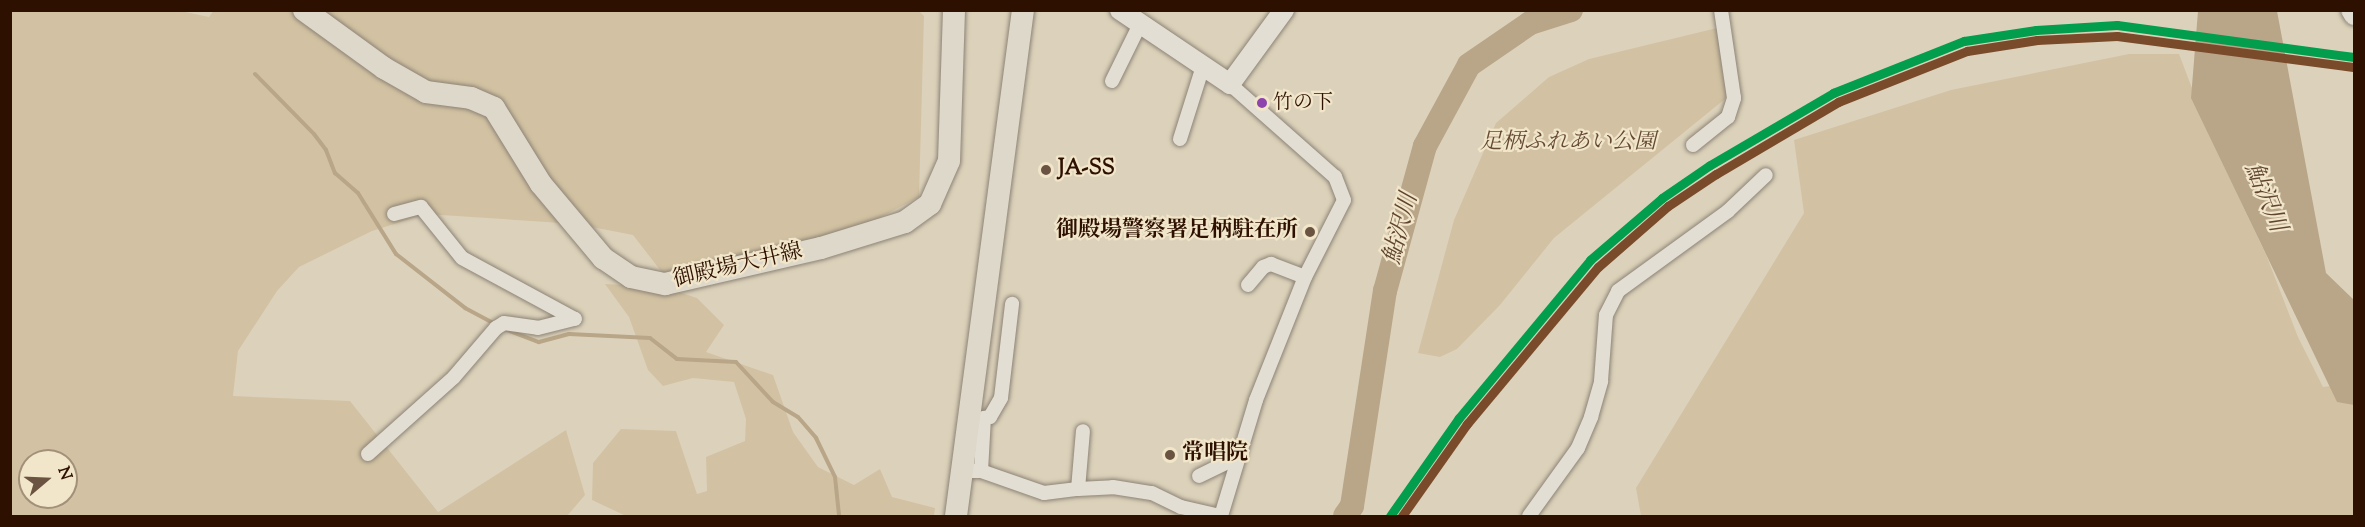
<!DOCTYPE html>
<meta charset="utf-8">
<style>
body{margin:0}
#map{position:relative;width:2365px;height:527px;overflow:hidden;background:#dcd2bb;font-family:"Sorts Mill Goudy","Noto Serif JP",serif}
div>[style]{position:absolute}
.green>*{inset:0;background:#d2c2a3}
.water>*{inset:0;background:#b9a688}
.stream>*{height:4px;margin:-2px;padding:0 2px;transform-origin:2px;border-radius:2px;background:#b9a688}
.river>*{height:24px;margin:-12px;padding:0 12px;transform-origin:12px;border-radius:12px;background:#b9a688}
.roads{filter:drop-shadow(0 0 2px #8d8375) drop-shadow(0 0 2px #8d8375)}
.street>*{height:14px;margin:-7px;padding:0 7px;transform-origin:7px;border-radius:7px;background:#e3ded3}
.secondary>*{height:20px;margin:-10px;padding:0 10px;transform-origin:10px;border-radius:10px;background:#e3ded3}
.primary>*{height:22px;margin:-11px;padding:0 11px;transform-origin:11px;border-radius:11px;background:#ded8cb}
.rail-1>*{height:9px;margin:-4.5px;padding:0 4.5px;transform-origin:4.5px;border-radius:4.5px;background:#029e4d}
.rail-2>*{height:9px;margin:-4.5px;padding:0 4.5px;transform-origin:4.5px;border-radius:4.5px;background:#7a4b2a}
.dots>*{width:16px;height:16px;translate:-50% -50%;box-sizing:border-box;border:3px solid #f1e5ca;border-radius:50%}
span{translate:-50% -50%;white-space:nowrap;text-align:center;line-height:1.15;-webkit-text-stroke:4.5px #f1e5ca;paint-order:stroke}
.bus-label{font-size:20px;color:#2d1000}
.left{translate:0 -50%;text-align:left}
.park-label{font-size:22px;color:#644a32;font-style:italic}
.poi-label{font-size:22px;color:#2d1000;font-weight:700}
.right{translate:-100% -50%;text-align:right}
.street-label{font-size:22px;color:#2d1000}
.water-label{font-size:24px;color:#5f442e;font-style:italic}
.frame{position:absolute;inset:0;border:12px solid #2d1000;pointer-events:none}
.north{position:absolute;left:18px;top:449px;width:60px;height:60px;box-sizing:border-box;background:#f1e5ca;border:2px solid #a39079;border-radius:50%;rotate:71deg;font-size:16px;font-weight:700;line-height:24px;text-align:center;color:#2d1000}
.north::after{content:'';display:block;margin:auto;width:21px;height:27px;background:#6a5441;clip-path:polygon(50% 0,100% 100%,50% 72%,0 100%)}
</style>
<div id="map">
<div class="green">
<i style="clip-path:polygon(evenodd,176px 10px,209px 17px,214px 10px,919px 11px,924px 16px,919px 197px,858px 229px,664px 275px,633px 235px,576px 224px,426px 214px,372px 231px,299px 267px,277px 291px,238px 351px,233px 396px,350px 401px,438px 512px,566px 430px,585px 495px,567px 516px,11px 516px,10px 11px,176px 10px,30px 461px,66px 461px,66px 497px,30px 497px,30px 461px)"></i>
<i style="clip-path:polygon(1717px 28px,1729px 79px,1725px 99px,1554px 238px,1500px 305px,1457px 349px,1440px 357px,1418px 353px,1454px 220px,1496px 123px,1549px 77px,1589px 59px)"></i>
<i style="clip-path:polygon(2129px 54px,2179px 54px,2213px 143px,2267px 257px,2298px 337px,2323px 387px,2354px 383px,2354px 516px,1641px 516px,1636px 488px,1804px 213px,1794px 140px,1951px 90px)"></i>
<i style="clip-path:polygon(605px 284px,664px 287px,697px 298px,724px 325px,706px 352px,773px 375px,793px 432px,818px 467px,854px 485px,880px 469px,892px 497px,935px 508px,934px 516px,626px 516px,592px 500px,593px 463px,621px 429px,676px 431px,697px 494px,707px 491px,706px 457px,745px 441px,746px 419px,734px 382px,693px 378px,663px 386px,648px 370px,629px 317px)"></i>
</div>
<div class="water">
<i style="clip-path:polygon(2198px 11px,2277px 11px,2326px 273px,2354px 300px,2354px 405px,2337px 402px,2191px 98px)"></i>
</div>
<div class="stream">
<i style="left:255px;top:74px;width:84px;rotate:45.5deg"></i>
<i style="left:314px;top:134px;width:20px;rotate:53deg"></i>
<i style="left:326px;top:150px;width:25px;rotate:69deg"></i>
<i style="left:335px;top:173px;width:30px;rotate:41deg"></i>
<i style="left:358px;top:193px;width:72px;rotate:58.1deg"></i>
<i style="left:396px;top:254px;width:88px;rotate:38deg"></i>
<i style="left:465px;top:308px;width:34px;rotate:28deg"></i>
<i style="left:507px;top:330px;width:34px;rotate:21deg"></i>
<i style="left:539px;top:342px;width:31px;rotate:-15deg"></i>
<i style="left:569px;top:334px;width:81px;rotate:2.8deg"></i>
<i style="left:650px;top:338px;width:34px;rotate:38deg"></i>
<i style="left:677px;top:359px;width:59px;rotate:2.9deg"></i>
<i style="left:736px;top:362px;width:54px;rotate:47.2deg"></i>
<i style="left:773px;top:402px;width:29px;rotate:31deg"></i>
<i style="left:798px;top:417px;width:28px;rotate:49deg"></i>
<i style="left:816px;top:438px;width:43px;rotate:64deg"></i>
<i style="left:835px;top:477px;width:39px;rotate:84deg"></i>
</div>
<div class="river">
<i style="left:1345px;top:516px;width:12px;rotate:-55deg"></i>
<i style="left:1352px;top:506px;width:218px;rotate:-81.3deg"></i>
<i style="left:1385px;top:291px;width:150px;rotate:-74.6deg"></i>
<i style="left:1425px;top:146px;width:92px;rotate:-61.5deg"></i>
<i style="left:1469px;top:65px;width:74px;rotate:-34.5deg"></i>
<i style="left:1530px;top:23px;width:43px;rotate:-17.6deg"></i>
</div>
<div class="roads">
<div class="street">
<i style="left:1112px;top:81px;width:64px;rotate:-63.8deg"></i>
<i style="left:1180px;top:139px;width:77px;rotate:-72.5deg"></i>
<i style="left:1693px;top:145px;width:45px;rotate:-38.7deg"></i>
<i style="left:1728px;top:117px;width:20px;rotate:-72deg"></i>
<i style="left:1734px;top:98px;width:89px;rotate:-98.4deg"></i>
<i style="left:394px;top:214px;width:28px;rotate:-15deg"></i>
<i style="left:421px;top:207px;width:65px;rotate:51.2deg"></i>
<i style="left:462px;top:258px;width:128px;rotate:28.4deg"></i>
<i style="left:1248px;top:285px;width:23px;rotate:-50deg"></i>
<i style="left:1263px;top:267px;width:9px;rotate:-21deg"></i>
<i style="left:1271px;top:264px;width:36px;rotate:21deg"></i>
<i style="left:368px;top:454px;width:115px;rotate:-41.8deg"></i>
<i style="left:454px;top:377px;width:65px;rotate:-49.4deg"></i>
<i style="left:496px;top:328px;width:9px;rotate:-32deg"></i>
<i style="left:504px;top:323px;width:34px;rotate:8deg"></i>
<i style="left:538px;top:328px;width:38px;rotate:-14deg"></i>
<i style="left:961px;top:471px;width:20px"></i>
<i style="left:981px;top:471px;width:67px;rotate:19.2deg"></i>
<i style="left:1044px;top:493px;width:34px;rotate:-7deg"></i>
<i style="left:1078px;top:489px;width:58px;rotate:-85.1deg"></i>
<i style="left:981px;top:471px;width:53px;rotate:-86.8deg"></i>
<i style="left:984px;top:418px;width:6px;rotate:-9deg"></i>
<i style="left:990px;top:417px;width:22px;rotate:-60deg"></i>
<i style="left:1001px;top:398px;width:95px;rotate:-83.3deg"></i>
<i style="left:1199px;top:476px;width:43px;rotate:-26deg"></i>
<i style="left:1078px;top:489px;width:35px;rotate:-3deg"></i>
<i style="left:1113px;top:487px;width:39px;rotate:9deg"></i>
<i style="left:1152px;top:493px;width:32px;rotate:26deg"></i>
<i style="left:1181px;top:507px;width:39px;rotate:13deg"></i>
<i style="left:1221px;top:516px;width:121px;rotate:-73.2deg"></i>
<i style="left:1256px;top:400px;width:132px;rotate:-68.3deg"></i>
<i style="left:1305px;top:277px;width:86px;rotate:-63.1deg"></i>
<i style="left:1344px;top:200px;width:25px;rotate:-111deg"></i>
<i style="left:1335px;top:177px;width:140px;rotate:-138.5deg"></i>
<i style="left:1529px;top:516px;width:84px;rotate:-54.2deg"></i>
<i style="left:1578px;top:448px;width:34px;rotate:-67deg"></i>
<i style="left:1591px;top:417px;width:37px;rotate:-74deg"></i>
<i style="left:1601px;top:381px;width:66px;rotate:-85.7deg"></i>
<i style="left:1606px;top:315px;width:27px;rotate:-63deg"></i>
<i style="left:1618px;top:291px;width:136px;rotate:-36deg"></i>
<i style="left:1728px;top:211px;width:52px;rotate:-43.5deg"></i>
</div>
<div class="secondary">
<i style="left:1120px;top:10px;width:133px;rotate:33.9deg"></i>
<i style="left:1230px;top:84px;width:92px;rotate:-53.9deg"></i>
<i style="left:2351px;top:10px;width:6px;rotate:59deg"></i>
</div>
<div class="primary">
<i style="left:304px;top:10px;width:99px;rotate:35.9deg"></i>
<i style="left:384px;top:68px;width:48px;rotate:29.7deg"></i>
<i style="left:426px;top:92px;width:45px;rotate:7.6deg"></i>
<i style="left:471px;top:98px;width:25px;rotate:23deg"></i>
<i style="left:494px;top:108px;width:89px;rotate:58.3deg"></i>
<i style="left:541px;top:184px;width:97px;rotate:50deg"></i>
<i style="left:603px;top:258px;width:34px;rotate:34deg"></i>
<i style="left:631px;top:277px;width:35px;rotate:12deg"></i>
<i style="left:665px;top:284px;width:160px;rotate:-13deg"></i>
<i style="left:821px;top:248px;width:88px;rotate:-17.2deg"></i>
<i style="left:905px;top:222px;width:31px;rotate:-36deg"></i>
<i style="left:930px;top:204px;width:47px;rotate:-66.2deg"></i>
<i style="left:949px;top:161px;width:151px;rotate:-88.1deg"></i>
<i style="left:956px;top:516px;width:510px;rotate:-82.46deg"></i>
</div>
</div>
<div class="rail-1">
<i style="left:1390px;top:516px;width:120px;rotate:-54.9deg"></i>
<i style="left:1459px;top:418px;width:205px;rotate:-50.3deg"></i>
<i style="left:1590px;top:260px;width:95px;rotate:-40.7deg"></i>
<i style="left:1662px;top:198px;width:58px;rotate:-34.5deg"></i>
<i style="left:1710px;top:165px;width:143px;rotate:-30.3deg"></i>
<i style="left:1833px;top:93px;width:141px;rotate:-21.7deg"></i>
<i style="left:1964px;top:41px;width:73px;rotate:-8.7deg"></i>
<i style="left:2036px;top:30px;width:81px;rotate:-3.5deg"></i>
<i style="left:2117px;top:25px;width:239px;rotate:7.7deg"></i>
</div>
<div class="rail-2">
<i style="left:1402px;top:516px;width:113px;rotate:-54.8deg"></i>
<i style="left:1467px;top:424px;width:204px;rotate:-50.2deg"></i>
<i style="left:1598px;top:267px;width:93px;rotate:-41.1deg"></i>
<i style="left:1668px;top:206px;width:58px;rotate:-33.7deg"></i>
<i style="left:1716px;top:174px;width:142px;rotate:-30.5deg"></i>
<i style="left:1838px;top:102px;width:139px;rotate:-21.6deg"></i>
<i style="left:1967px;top:51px;width:71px;rotate:-8.9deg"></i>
<i style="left:2037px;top:40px;width:80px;rotate:-2.9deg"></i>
<i style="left:2117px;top:36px;width:238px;rotate:7.5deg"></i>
</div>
<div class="dots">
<i style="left:1262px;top:103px;background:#8e44ad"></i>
<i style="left:1046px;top:170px;background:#6a5441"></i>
<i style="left:1310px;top:232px;background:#6a5441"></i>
<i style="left:1170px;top:455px;background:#6a5441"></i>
</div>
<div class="bus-label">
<span class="left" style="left:1273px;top:103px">竹の下</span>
</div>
<div class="park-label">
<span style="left:1568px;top:144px">足柄ふれあい公園</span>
</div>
<div class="poi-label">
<span class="left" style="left:1058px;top:170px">JA-SS</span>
<span class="right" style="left:1298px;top:232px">御殿場警察署足柄駐在所</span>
<span class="left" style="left:1182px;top:455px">常唱院</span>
</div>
<div class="street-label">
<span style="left:738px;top:267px;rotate:-13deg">御殿場大井線</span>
</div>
<div class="water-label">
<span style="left:2264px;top:198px;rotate:68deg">鮎沢川</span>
<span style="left:1402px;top:229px;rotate:-75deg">鮎沢川</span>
</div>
<div class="frame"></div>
<div class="north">N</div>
</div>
